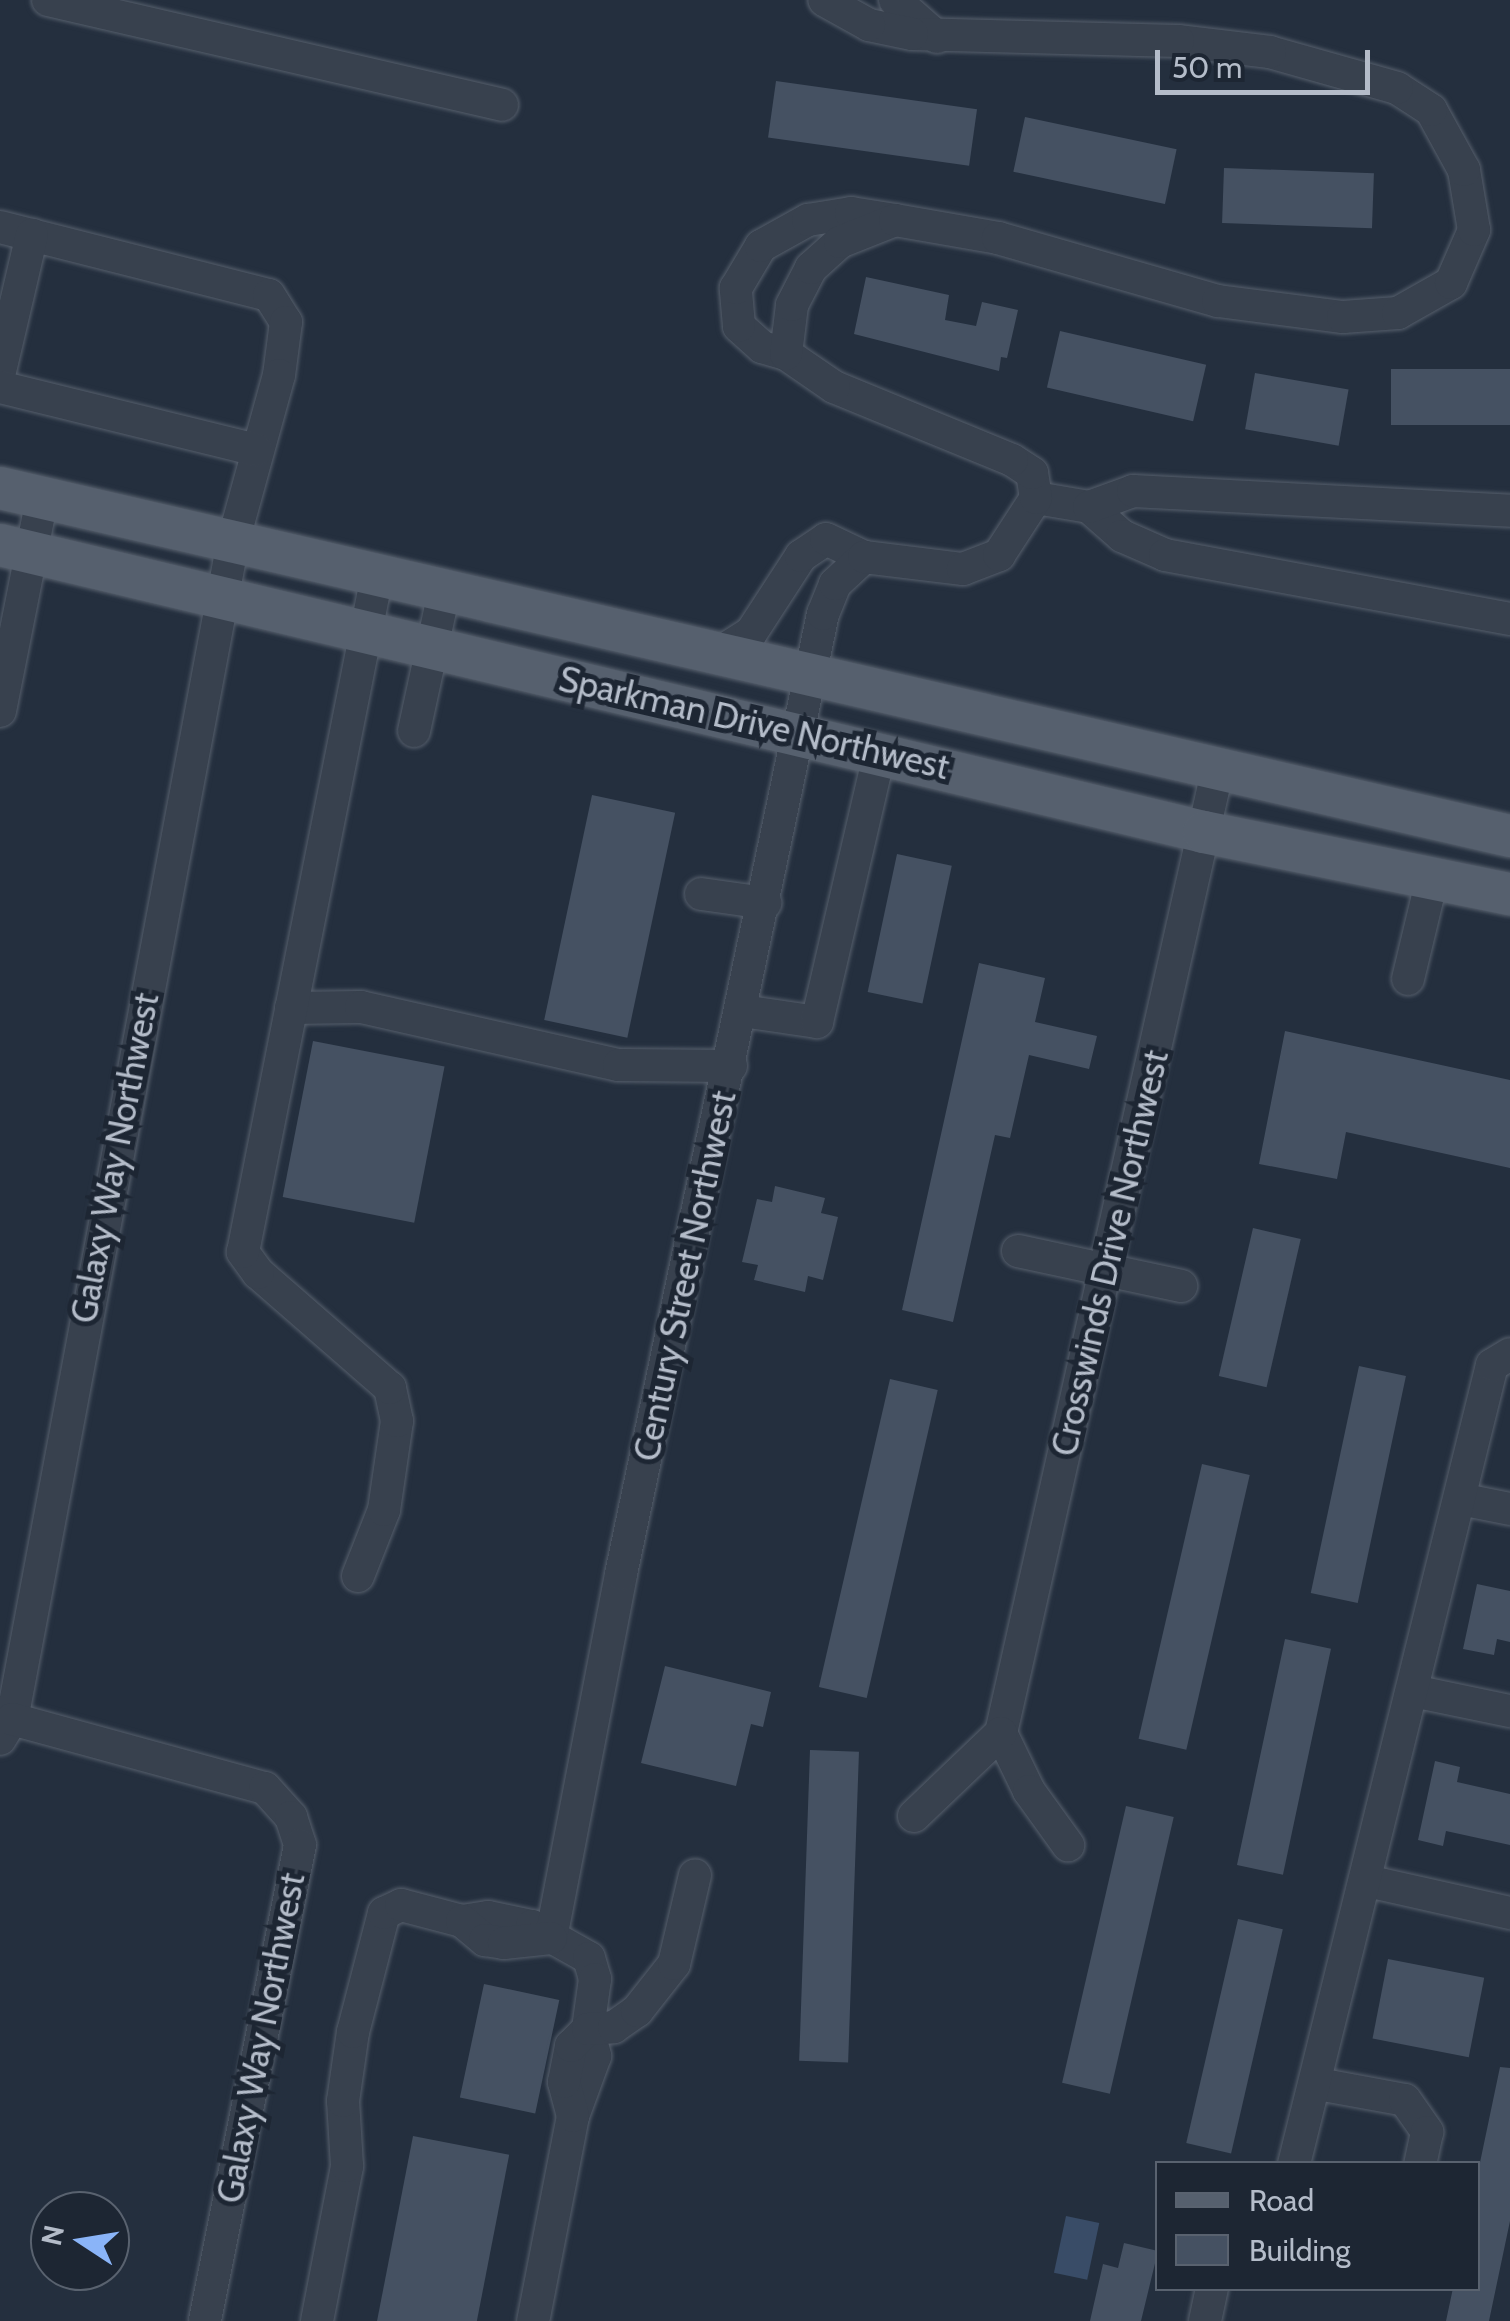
<!DOCTYPE html>
<style>
body{margin:0}
#map{position:relative;width:1510px;height:2321px;overflow:hidden;background:#242f3e;font-family:Cabin,sans-serif}
div>[style]{position:absolute}
.water>*{inset:0;background:#394c67;transform-origin:0 0}
.building>*{inset:0;background:#455162;transform-origin:0 0}
.roads{filter:drop-shadow(0 0 2px #565f6c) drop-shadow(0 0 2px #565f6c)}
.minor>*{height:32px;margin:-16px;padding:0 16px;transform-origin:16px;border-radius:16px;background:#38414e}
.major>*{height:42px;margin:-21px;padding:0 21px;transform-origin:21px;border-radius:21px;background:#56606e}
span{translate:-50% -50%;white-space:nowrap;text-align:center;line-height:1.15;-webkit-text-stroke:10px #1d2633;paint-order:stroke}
.street-label{font-size:35px;color:#b4bcc9}
.legend{position:absolute;left:1155px;top:2161px;width:325px;height:130px;box-sizing:border-box;background:#1d2633;border:2px solid #59626f;margin:0;padding:12px 18px;list-style:none;font-size:30px;color:#b4bcc9}
.legend li{display:flex;align-items:center;gap:20px;height:50px}
.legend b{width:50px;border:2px solid #59626f}
.north{position:absolute;left:30px;top:2191px;width:100px;height:100px;box-sizing:border-box;background:#1d2633;border:2px solid #59626f;border-radius:50%;rotate:282deg;font-size:28px;font-weight:700;line-height:40px;text-align:center;color:#b4bcc9}
.north::after{content:'';display:block;margin:auto;width:35px;height:45px;background:#8ab4f8;clip-path:polygon(50% 0,100% 100%,50% 72%,0 100%)}
.scale{position:absolute;left:1155px;top:50px;width:215px;height:45px;box-sizing:border-box;border:5px solid #b4bcc9;border-top:0;padding-left:12px;font-size:30px;line-height:35px;white-space:nowrap;color:#b4bcc9;-webkit-text-stroke:8px #1d2633;paint-order:stroke}
</style>
<div id="map">
<div class="water">
<i style="left:1066px;top:2216px;width:34px;height:58px;rotate:12deg"></i>
</div>
<div class="building">
<i style="left:776px;top:81px;width:203px;height:57px;rotate:8deg"></i>
<i style="left:1025px;top:117px;width:155px;height:56px;rotate:12deg"></i>
<i style="left:1224px;top:168px;width:150px;height:55px;rotate:2deg"></i>
<i style="clip-path:polygon(866px 277px,949px 295px,945px 320px,976px 326px,982px 302px,1018px 310px,1007px 358px,1001px 357px,999px 371px,854px 334px)"></i>
<i style="left:1060px;top:331px;width:150px;height:58px;rotate:13deg"></i>
<i style="left:1510px;top:369px;width:56px;height:119px;rotate:90deg"></i>
<i style="left:1255px;top:373px;width:95px;height:57px;rotate:10deg"></i>
<i style="left:592px;top:795px;width:85px;height:230px;rotate:12deg"></i>
<i style="left:897px;top:854px;width:56px;height:141px;rotate:12deg"></i>
<i style="clip-path:polygon(979px 963px,1045px 978px,1035px 1022px,1097px 1036px,1089px 1069px,1029px 1055px,1010px 1138px,995px 1135px,953px 1322px,902px 1310px)"></i>
<i style="clip-path:polygon(1285px 1031px,1510px 1080px,1510px 1168px,1346px 1132px,1337px 1179px,1259px 1164px)"></i>
<i style="left:313px;top:1041px;width:134px;height:159px;rotate:11deg"></i>
<i style="clip-path:polygon(775px 1186px,825px 1198px,821px 1213px,838px 1217px,823px 1280px,808px 1276px,805px 1292px,754px 1280px,758px 1265px,742px 1262px,757px 1199px,772px 1202px)"></i>
<i style="left:1253px;top:1228px;width:49px;height:152px;rotate:13deg"></i>
<i style="left:1359px;top:1366px;width:48px;height:232px;rotate:12deg"></i>
<i style="left:890px;top:1379px;width:49px;height:316px;rotate:13deg"></i>
<i style="left:1202px;top:1464px;width:49px;height:282px;rotate:13deg"></i>
<i style="clip-path:polygon(1477px 1584px,1510px 1591px,1510px 1642px,1497px 1639px,1494px 1655px,1463px 1649px)"></i>
<i style="left:1285px;top:1639px;width:47px;height:231px;rotate:12deg"></i>
<i style="clip-path:polygon(665px 1666px,771px 1692px,763px 1727px,751px 1724px,736px 1786px,641px 1763px)"></i>
<i style="left:810px;top:1750px;width:49px;height:311px;rotate:2deg"></i>
<i style="clip-path:polygon(1435px 1761px,1460px 1767px,1457px 1782px,1510px 1794px,1510px 1845px,1446px 1831px,1443px 1846px,1418px 1840px)"></i>
<i style="left:1126px;top:1806px;width:49px;height:284px;rotate:13deg"></i>
<i style="left:1238px;top:1919px;width:46px;height:230px;rotate:13deg"></i>
<i style="left:1388px;top:1959px;width:98px;height:81px;rotate:11deg"></i>
<i style="left:484px;top:1984px;width:77px;height:116px;rotate:12deg"></i>
<i style="clip-path:polygon(1500px 2067px,1510px 2068px,1510px 2221px,1489px 2321px,1446px 2321px,1453px 2288px,1478px 2288px,1478px 2172px)"></i>
<i style="left:413px;top:2136px;width:98px;height:189px;rotate:11deg"></i>
<i style="clip-path:polygon(1124px 2243px,1158px 2251px,1141px 2321px,1090px 2321px,1103px 2264px,1118px 2268px)"></i>
</div>
<div class="roads">
<div class="minor">
<i style="left:48px;top:0;width:466px;rotate:13deg"></i>
<i style="left:895px;top:0;width:56px;rotate:41.4deg"></i>
<i style="left:0;top:227px;width:277px;rotate:14.2deg"></i>
<i style="left:269px;top:295px;width:32px;rotate:58deg"></i>
<i style="left:286px;top:322px;width:53px;rotate:97.5deg"></i>
<i style="left:279px;top:375px;width:173px;rotate:105.4deg"></i>
<i style="left:233px;top:542px;width:1198px;rotate:100.63deg"></i>
<i style="left:12px;top:1719px;width:23px;rotate:121deg"></i>
<i style="left:786px;top:354px;width:25px;rotate:-164deg"></i>
<i style="left:762px;top:347px;width:31px;rotate:-138deg"></i>
<i style="left:739px;top:326px;width:38px;rotate:-95deg"></i>
<i style="left:736px;top:288px;width:49px;rotate:-59.2deg"></i>
<i style="left:761px;top:246px;width:54px;rotate:-29deg"></i>
<i style="left:808px;top:220px;width:44px;rotate:-9.2deg"></i>
<i style="left:851px;top:213px;width:45px;rotate:9deg"></i>
<i style="left:0;top:371px;width:140px;rotate:-76.8deg"></i>
<i style="left:0;top:387px;width:264px;rotate:13.8deg"></i>
<i style="left:1036px;top:498px;width:54px;rotate:9.6deg"></i>
<i style="left:1089px;top:507px;width:44px;rotate:41.3deg"></i>
<i style="left:1122px;top:536px;width:47px;rotate:23.8deg"></i>
<i style="left:1165px;top:555px;width:351px;rotate:10.5deg"></i>
<i style="left:1089px;top:507px;width:47px;rotate:-20deg"></i>
<i style="left:1133px;top:491px;width:378px;rotate:3deg"></i>
<i style="left:716px;top:655px;width:41px;rotate:-32.2deg"></i>
<i style="left:751px;top:633px;width:92px;rotate:-57deg"></i>
<i style="left:801px;top:556px;width:30px;rotate:-34deg"></i>
<i style="left:826px;top:539px;width:42px;rotate:25.3deg"></i>
<i style="left:0;top:711px;width:217px;rotate:-78.8deg"></i>
<i style="left:414px;top:731px;width:142px;rotate:-77.8deg"></i>
<i style="left:701px;top:894px;width:65px;rotate:8deg"></i>
<i style="left:1408px;top:979px;width:103px;rotate:-76.5deg"></i>
<i style="left:291px;top:1008px;width:70px;rotate:-0.8deg"></i>
<i style="left:361px;top:1007px;width:264px;rotate:12.7deg"></i>
<i style="left:619px;top:1065px;width:112px;rotate:0.5deg"></i>
<i style="left:742px;top:1011px;width:76px;rotate:8.3deg"></i>
<i style="left:817px;top:1022px;width:277px;rotate:-76.9deg"></i>
<i style="left:1018px;top:1251px;width:167px;rotate:12.1deg"></i>
<i style="left:1460px;top:1499px;width:51px;rotate:11.3deg"></i>
<i style="left:358px;top:1576px;width:71px;rotate:-68.5deg"></i>
<i style="left:384px;top:1510px;width:90px;rotate:-81.7deg"></i>
<i style="left:397px;top:1421px;width:34px;rotate:-102deg"></i>
<i style="left:390px;top:1388px;width:175px;rotate:-138.9deg"></i>
<i style="left:258px;top:1273px;width:26px;rotate:-126deg"></i>
<i style="left:243px;top:1252px;width:689px;rotate:-78.79deg"></i>
<i style="left:1413px;top:1691px;width:99px;rotate:11.7deg"></i>
<i style="left:12px;top:1719px;width:262px;rotate:15.3deg"></i>
<i style="left:265px;top:1788px;width:39px;rotate:48deg"></i>
<i style="left:291px;top:1817px;width:29px;rotate:72deg"></i>
<i style="left:300px;top:1845px;width:485px;rotate:101.3deg"></i>
<i style="left:1001px;top:1733px;width:985px;rotate:-77.33deg"></i>
<i style="left:1001px;top:1733px;width:64px;rotate:64.2deg"></i>
<i style="left:1029px;top:1791px;width:67px;rotate:54.2deg"></i>
<i style="left:914px;top:1816px;width:120px;rotate:-43.7deg"></i>
<i style="left:1367px;top:1881px;width:147px;rotate:12.6deg"></i>
<i style="left:462px;top:1921px;width:26px;rotate:-9deg"></i>
<i style="left:488px;top:1917px;width:45px;rotate:11.6deg"></i>
<i style="left:532px;top:1926px;width:65px;rotate:29.3deg"></i>
<i style="left:589px;top:1958px;width:22px;rotate:74deg"></i>
<i style="left:595px;top:1979px;width:50px;rotate:98deg"></i>
<i style="left:588px;top:2029px;width:28px;rotate:75deg"></i>
<i style="left:595px;top:2056px;width:64px;rotate:110.1deg"></i>
<i style="left:573px;top:2116px;width:209px;rotate:101deg"></i>
<i style="left:551px;top:1938px;width:371px;rotate:-79.1deg"></i>
<i style="left:621px;top:1574px;width:981px;rotate:-78.12deg"></i>
<i style="left:823px;top:614px;width:32px;rotate:-68deg"></i>
<i style="left:835px;top:584px;width:40px;rotate:-43deg"></i>
<i style="left:864px;top:557px;width:100px;rotate:6.9deg"></i>
<i style="left:963px;top:569px;width:39px;rotate:-21deg"></i>
<i style="left:999px;top:555px;width:68px;rotate:-57deg"></i>
<i style="left:1036px;top:498px;width:25px;rotate:-99deg"></i>
<i style="left:1032px;top:473px;width:24px;rotate:-147deg"></i>
<i style="left:1012px;top:460px;width:192px;rotate:-157.7deg"></i>
<i style="left:834px;top:387px;width:58px;rotate:-145.5deg"></i>
<i style="left:786px;top:354px;width:49px;rotate:-83deg"></i>
<i style="left:792px;top:305px;width:42px;rotate:-62.8deg"></i>
<i style="left:811px;top:268px;width:39px;rotate:-42deg"></i>
<i style="left:840px;top:242px;width:59px;rotate:-21.8deg"></i>
<i style="left:895px;top:220px;width:105px;rotate:9.9deg"></i>
<i style="left:998px;top:238px;width:229px;rotate:16deg"></i>
<i style="left:1218px;top:301px;width:126px;rotate:7.3deg"></i>
<i style="left:1343px;top:317px;width:55px;rotate:-4.2deg"></i>
<i style="left:1398px;top:313px;width:61px;rotate:-29.5deg"></i>
<i style="left:1451px;top:283px;width:58px;rotate:-66.5deg"></i>
<i style="left:1474px;top:230px;width:61px;rotate:-99.5deg"></i>
<i style="left:1464px;top:170px;width:68px;rotate:-118.8deg"></i>
<i style="left:1431px;top:110px;width:40px;rotate:-147.1deg"></i>
<i style="left:1397px;top:88px;width:132px;rotate:-164.2deg"></i>
<i style="left:1270px;top:52px;width:93px;rotate:-173.2deg"></i>
<i style="left:1178px;top:41px;width:266px;rotate:-178.5deg"></i>
<i style="left:912px;top:34px;width:44px;rotate:-168.2deg"></i>
<i style="left:869px;top:25px;width:51px;rotate:-150.9deg"></i>
<i style="left:1318px;top:2084px;width:88px;rotate:10.4deg"></i>
<i style="left:1405px;top:2100px;width:39px;rotate:55deg"></i>
<i style="left:1427px;top:2132px;width:33px;rotate:102deg"></i>
<i style="left:573px;top:2116px;width:35px;rotate:-105deg"></i>
<i style="left:564px;top:2082px;width:37px;rotate:-79deg"></i>
<i style="left:571px;top:2046px;width:24px;rotate:-45deg"></i>
<i style="left:588px;top:2029px;width:26px;rotate:-4deg"></i>
<i style="left:614px;top:2027px;width:28px;rotate:-35deg"></i>
<i style="left:637px;top:2011px;width:60px;rotate:-51.8deg"></i>
<i style="left:674px;top:1964px;width:91px;rotate:-76.7deg"></i>
<i style="left:1294px;top:2164px;width:823px;rotate:-76.08deg"></i>
<i style="left:1492px;top:1365px;width:21px;rotate:-31deg"></i>
<i style="left:317px;top:2321px;width:158px;rotate:-79deg"></i>
<i style="left:347px;top:2166px;width:65px;rotate:-93.5deg"></i>
<i style="left:343px;top:2101px;width:70px;rotate:-81.8deg"></i>
<i style="left:353px;top:2032px;width:123px;rotate:-75.4deg"></i>
<i style="left:384px;top:1913px;width:19px;rotate:-25deg"></i>
<i style="left:401px;top:1905px;width:63px;rotate:14.7deg"></i>
<i style="left:462px;top:1921px;width:30px;rotate:40deg"></i>
<i style="left:485px;top:1940px;width:19px;rotate:9deg"></i>
<i style="left:504px;top:1943px;width:47px;rotate:-6.1deg"></i>
<i style="left:1205px;top:2321px;width:34px;rotate:-78deg"></i>
</div>
<div class="major">
<i style="left:0;top:488px;width:1550px;rotate:12.98deg"></i>
<i style="left:0;top:545px;width:1238px;rotate:13.41deg"></i>
<i style="left:1204px;top:832px;width:312px;rotate:11.5deg"></i>
</div>
</div>
<div class="street-label">
<span style="left:754px;top:723px;rotate:13deg">Sparkman Drive Northwest</span>
<span style="left:115px;top:1158px;rotate:-79deg">Galaxy Way Northwest</span>
<span style="left:1110px;top:1253px;rotate:-77deg">Crosswinds Drive Northwest</span>
<span style="left:685px;top:1276px;rotate:-78deg">Century Street Northwest</span>
<span style="left:261px;top:2038px;rotate:-79deg">Galaxy Way Northwest</span>
</div>
<ul class="legend">
<li><b style="height:12px;background:#56606e"></b>Road</li>
<li><b style="height:28px;background:#455162"></b>Building</li>
</ul>
<div class="north">N</div>
<div class="scale">50 m</div>
</div>
